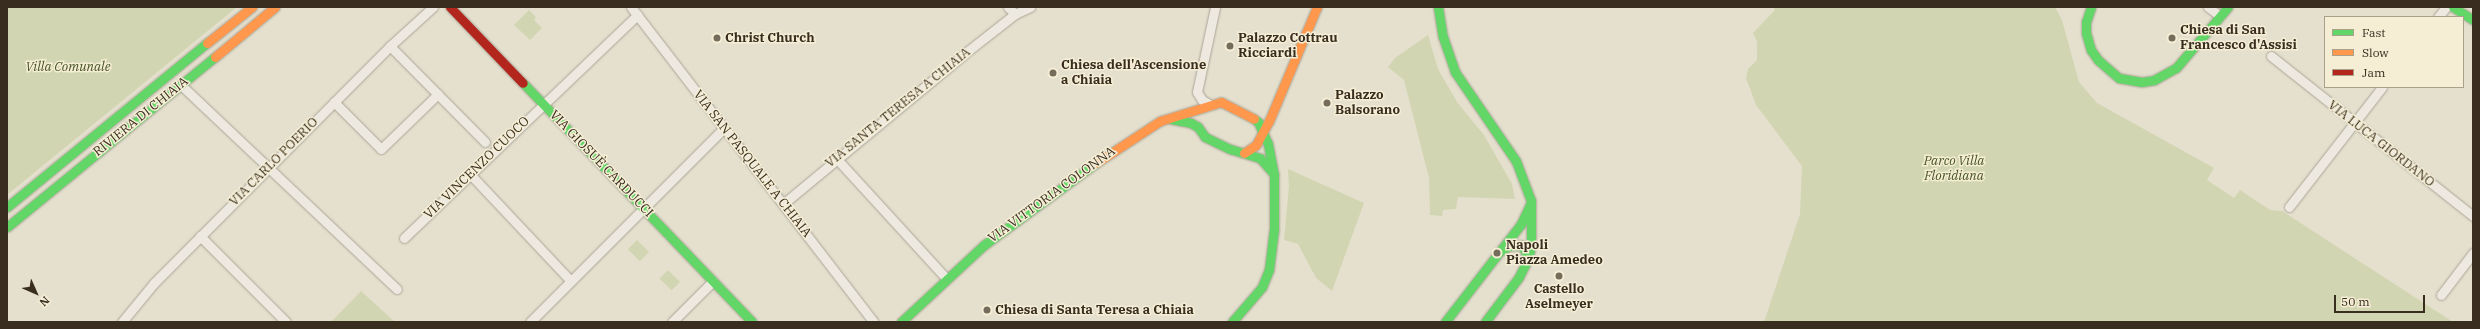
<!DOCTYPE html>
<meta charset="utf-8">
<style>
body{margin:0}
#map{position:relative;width:2480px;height:329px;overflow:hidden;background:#e5e0ce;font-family:"IBM Plex Serif",serif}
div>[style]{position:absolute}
.green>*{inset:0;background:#d2d5b1;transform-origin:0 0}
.roads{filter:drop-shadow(0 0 1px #aaa597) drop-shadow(0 0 1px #aaa597)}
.street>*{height:9px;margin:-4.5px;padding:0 4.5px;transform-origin:4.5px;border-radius:4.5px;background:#ede9e0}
.fast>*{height:9px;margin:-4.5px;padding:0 4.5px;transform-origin:4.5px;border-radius:4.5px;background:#63d668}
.slow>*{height:9px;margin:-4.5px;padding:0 4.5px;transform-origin:4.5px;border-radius:4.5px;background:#ff974d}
.jam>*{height:9px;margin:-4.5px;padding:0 4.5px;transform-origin:4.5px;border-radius:4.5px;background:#b3261e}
.dots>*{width:11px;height:11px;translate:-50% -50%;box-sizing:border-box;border:2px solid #f5eed5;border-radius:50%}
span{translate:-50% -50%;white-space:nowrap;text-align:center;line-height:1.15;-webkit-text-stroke:3px #f5eed5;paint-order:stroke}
.poi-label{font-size:13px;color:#392d1f;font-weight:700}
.left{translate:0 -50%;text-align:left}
.park-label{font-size:13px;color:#465526;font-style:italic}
.street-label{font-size:13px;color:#392d1f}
.frame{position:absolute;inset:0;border:8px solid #392d1f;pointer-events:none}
.legend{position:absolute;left:2324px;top:16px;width:140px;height:72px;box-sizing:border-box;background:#f5eed5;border:1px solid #aaa18c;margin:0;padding:5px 7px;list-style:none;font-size:12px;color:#392d1f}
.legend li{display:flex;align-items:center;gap:8px;height:20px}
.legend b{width:20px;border:1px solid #aaa18c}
.north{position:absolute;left:16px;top:273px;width:40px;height:40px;-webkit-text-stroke:3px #f5eed5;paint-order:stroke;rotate:135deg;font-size:11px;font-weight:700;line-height:16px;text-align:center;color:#392d1f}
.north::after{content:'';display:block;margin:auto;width:14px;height:18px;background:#392d1f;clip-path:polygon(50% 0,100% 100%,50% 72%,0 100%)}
.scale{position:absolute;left:2334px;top:295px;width:91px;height:18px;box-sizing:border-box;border:2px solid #392d1f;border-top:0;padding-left:5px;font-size:12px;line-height:14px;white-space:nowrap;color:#392d1f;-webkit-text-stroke:3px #f5eed5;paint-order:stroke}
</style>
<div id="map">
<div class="green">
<i style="clip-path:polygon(7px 7px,237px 7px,7px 195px)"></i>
<i style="clip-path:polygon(1773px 7px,2055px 7px,2062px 20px,2079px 82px,2097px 103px,2214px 168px,2207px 180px,2234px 198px,2240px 190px,2270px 210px,2282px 211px,2453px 322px,1764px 322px,1800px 214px,1802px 166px,1756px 105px,1746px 78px,1748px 69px,1757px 60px,1757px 41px,1753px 33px,1775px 10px)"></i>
<i style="clip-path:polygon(529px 10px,536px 17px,534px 20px,542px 28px,530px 40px,514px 25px)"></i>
<i style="clip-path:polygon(1428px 35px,1438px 69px,1457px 102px,1484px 135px,1512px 184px,1515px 199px,1458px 197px,1456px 209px,1443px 210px,1442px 216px,1430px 215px,1429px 178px,1404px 80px,1388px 67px,1395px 58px)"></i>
<i style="clip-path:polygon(1288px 169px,1364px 203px,1332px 291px,1316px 278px,1298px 244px,1284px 240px,1289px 186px)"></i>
<i style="left:637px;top:240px;width:17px;height:13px;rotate:45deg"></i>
<i style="left:668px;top:270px;width:17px;height:12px;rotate:45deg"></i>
<i style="clip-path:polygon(361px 291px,395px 322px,331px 322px)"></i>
</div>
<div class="roads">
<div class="street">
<i style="left:631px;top:7px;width:398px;rotate:52.4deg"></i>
<i style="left:1008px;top:7px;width:10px;rotate:45deg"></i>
<i style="left:2208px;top:7px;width:15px;rotate:37deg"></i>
<i style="left:2438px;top:17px;width:13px;rotate:-51deg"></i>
<i style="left:390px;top:46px;width:135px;rotate:45.3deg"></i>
<i style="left:2271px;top:56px;width:258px;rotate:38.4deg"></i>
<i style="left:181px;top:85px;width:297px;rotate:43.4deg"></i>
<i style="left:334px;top:102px;width:66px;rotate:45deg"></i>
<i style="left:381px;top:149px;width:79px;rotate:-44deg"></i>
<i style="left:1211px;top:105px;width:10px;rotate:-151deg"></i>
<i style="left:1202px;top:100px;width:9px;rotate:-122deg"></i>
<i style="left:1197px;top:92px;width:87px;rotate:-78deg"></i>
<i style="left:836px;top:158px;width:163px;rotate:47.5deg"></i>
<i style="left:470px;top:174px;width:146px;rotate:46.7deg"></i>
<i style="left:783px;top:204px;width:235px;rotate:-39.6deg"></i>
<i style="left:964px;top:54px;width:65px;rotate:-38.1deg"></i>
<i style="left:1015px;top:14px;width:17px;rotate:-25deg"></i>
<i style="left:2289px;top:207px;width:152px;rotate:-52.2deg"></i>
<i style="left:200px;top:236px;width:122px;rotate:45deg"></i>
<i style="left:404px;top:238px;width:323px;rotate:-43.7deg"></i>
<i style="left:2441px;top:295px;width:53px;rotate:-52.7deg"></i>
<i style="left:122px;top:322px;width:50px;rotate:-50.6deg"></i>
<i style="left:154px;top:283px;width:334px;rotate:-45.1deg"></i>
<i style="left:390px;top:46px;width:58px;rotate:-42.2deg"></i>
<i style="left:530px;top:322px;width:274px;rotate:-45deg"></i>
<i style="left:672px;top:322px;width:58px;rotate:-45deg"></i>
</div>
<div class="fast">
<i style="left:1438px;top:7px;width:30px;rotate:81deg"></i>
<i style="left:1443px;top:37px;width:37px;rotate:71deg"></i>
<i style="left:1455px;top:72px;width:108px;rotate:55.6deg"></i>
<i style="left:1516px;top:161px;width:43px;rotate:69.4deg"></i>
<i style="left:1531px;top:201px;width:45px;rotate:90deg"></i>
<i style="left:1531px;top:246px;width:13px;rotate:103deg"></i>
<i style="left:1528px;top:259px;width:20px;rotate:117deg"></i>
<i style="left:1519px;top:277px;width:56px;rotate:127.1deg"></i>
<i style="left:2091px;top:7px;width:16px;rotate:108deg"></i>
<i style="left:2086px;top:22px;width:11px;rotate:90deg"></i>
<i style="left:2086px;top:33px;width:18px;rotate:74deg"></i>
<i style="left:2091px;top:50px;width:12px;rotate:55deg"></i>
<i style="left:2098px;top:60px;width:28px;rotate:41deg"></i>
<i style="left:2119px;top:78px;width:23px;rotate:10deg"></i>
<i style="left:2142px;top:82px;width:12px;rotate:-9deg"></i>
<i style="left:2154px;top:80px;width:25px;rotate:-29deg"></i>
<i style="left:2176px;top:68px;width:80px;rotate:-49.6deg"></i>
<i style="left:2453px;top:7px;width:24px;rotate:33deg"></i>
<i style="left:523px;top:83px;width:331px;rotate:46.2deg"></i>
<i style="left:1171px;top:119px;width:20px;rotate:11deg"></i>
<i style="left:1191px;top:123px;width:8px;rotate:30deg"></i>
<i style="left:1198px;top:127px;width:12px;rotate:55deg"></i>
<i style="left:1205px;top:137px;width:28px;rotate:26deg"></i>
<i style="left:1230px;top:149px;width:31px;rotate:17deg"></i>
<i style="left:1260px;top:158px;width:20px;rotate:49deg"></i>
<i style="left:7px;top:207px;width:259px;rotate:-39.4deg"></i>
<i style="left:7px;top:227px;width:269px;rotate:-39.3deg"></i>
<i style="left:1500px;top:251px;width:10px;rotate:-29deg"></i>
<i style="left:1509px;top:246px;width:12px;rotate:-5deg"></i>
<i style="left:1521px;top:245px;width:9px;rotate:54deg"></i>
<i style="left:1526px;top:252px;width:12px;rotate:95deg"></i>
<i style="left:901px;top:322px;width:113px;rotate:-42.9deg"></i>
<i style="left:984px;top:245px;width:139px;rotate:-36.2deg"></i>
<i style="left:1232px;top:322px;width:46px;rotate:-49.4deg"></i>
<i style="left:1262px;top:287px;width:18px;rotate:-68deg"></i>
<i style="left:1269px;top:270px;width:41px;rotate:-83deg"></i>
<i style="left:1274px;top:229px;width:54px;rotate:-90deg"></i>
<i style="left:1274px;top:175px;width:32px;rotate:-101deg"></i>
<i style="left:1268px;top:144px;width:24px;rotate:-114deg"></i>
<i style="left:1258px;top:122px;width:5px;rotate:-143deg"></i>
<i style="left:1445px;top:322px;width:124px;rotate:-52.2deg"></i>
<i style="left:1521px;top:224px;width:23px;rotate:-65deg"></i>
</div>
<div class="slow">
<i style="left:207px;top:43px;width:58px;rotate:-38.7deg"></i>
<i style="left:215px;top:57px;width:78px;rotate:-39.8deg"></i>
<i style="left:1244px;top:153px;width:14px;rotate:-34deg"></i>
<i style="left:1256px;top:145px;width:27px;rotate:-62deg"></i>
<i style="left:1269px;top:121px;width:124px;rotate:-67.2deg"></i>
<i style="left:1096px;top:163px;width:77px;rotate:-33.3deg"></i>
<i style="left:1160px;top:121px;width:64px;rotate:-17.3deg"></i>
<i style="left:1221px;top:102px;width:37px;rotate:27deg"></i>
</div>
<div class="jam">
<i style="left:450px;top:7px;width:105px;rotate:46.2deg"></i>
</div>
</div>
<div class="dots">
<i style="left:717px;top:38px;background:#756c5c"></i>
<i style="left:2172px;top:38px;background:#756c5c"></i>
<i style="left:1230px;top:46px;background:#756c5c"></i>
<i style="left:1053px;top:73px;background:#756c5c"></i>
<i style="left:1327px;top:103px;background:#756c5c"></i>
<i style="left:1497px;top:253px;background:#756c5c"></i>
<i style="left:1559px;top:276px;background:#756c5c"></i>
<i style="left:987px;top:310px;background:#756c5c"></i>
</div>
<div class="poi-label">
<span class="left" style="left:2180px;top:38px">Chiesa di San<br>Francesco d'Assisi</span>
<span class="left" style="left:725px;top:38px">Christ Church</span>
<span class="left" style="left:1238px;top:46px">Palazzo Cottrau<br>Ricciardi</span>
<span class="left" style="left:1061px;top:73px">Chiesa dell'Ascensione<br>a Chiaia</span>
<span class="left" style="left:1335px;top:103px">Palazzo<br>Balsorano</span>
<span class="left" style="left:1506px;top:253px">Napoli<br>Piazza Amedeo</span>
<span style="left:1559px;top:297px">Castello<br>Aselmeyer</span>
<span class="left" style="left:995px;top:310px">Chiesa di Santa Teresa a Chiaia</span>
</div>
<div class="park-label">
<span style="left:68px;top:67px">Villa Comunale</span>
<span style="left:1954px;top:169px">Parco Villa<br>Floridiana</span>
</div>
<div class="street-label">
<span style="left:898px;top:108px;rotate:-39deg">VIA SANTA TERESA A CHIAIA</span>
<span style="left:141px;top:117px;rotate:-39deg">RIVIERA DI CHIAIA</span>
<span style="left:2381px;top:144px;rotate:38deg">VIA LUCA GIORDANO</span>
<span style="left:274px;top:162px;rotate:-45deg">VIA CARLO POERIO</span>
<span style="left:601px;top:164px;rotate:46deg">VIA GIOSUÈ CARDUCCI</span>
<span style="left:752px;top:164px;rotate:52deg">VIA SAN PASQUALE A CHIAIA</span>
<span style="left:477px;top:168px;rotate:-44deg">VIA VINCENZO CUOCO</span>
<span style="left:1052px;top:195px;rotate:-36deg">VIA VITTORIA COLONNA</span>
</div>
<div class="frame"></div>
<ul class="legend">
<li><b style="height:5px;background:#63d668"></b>Fast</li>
<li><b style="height:5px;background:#ff974d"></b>Slow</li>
<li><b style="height:5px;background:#b3261e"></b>Jam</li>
</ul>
<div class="north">N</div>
<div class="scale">50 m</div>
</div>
